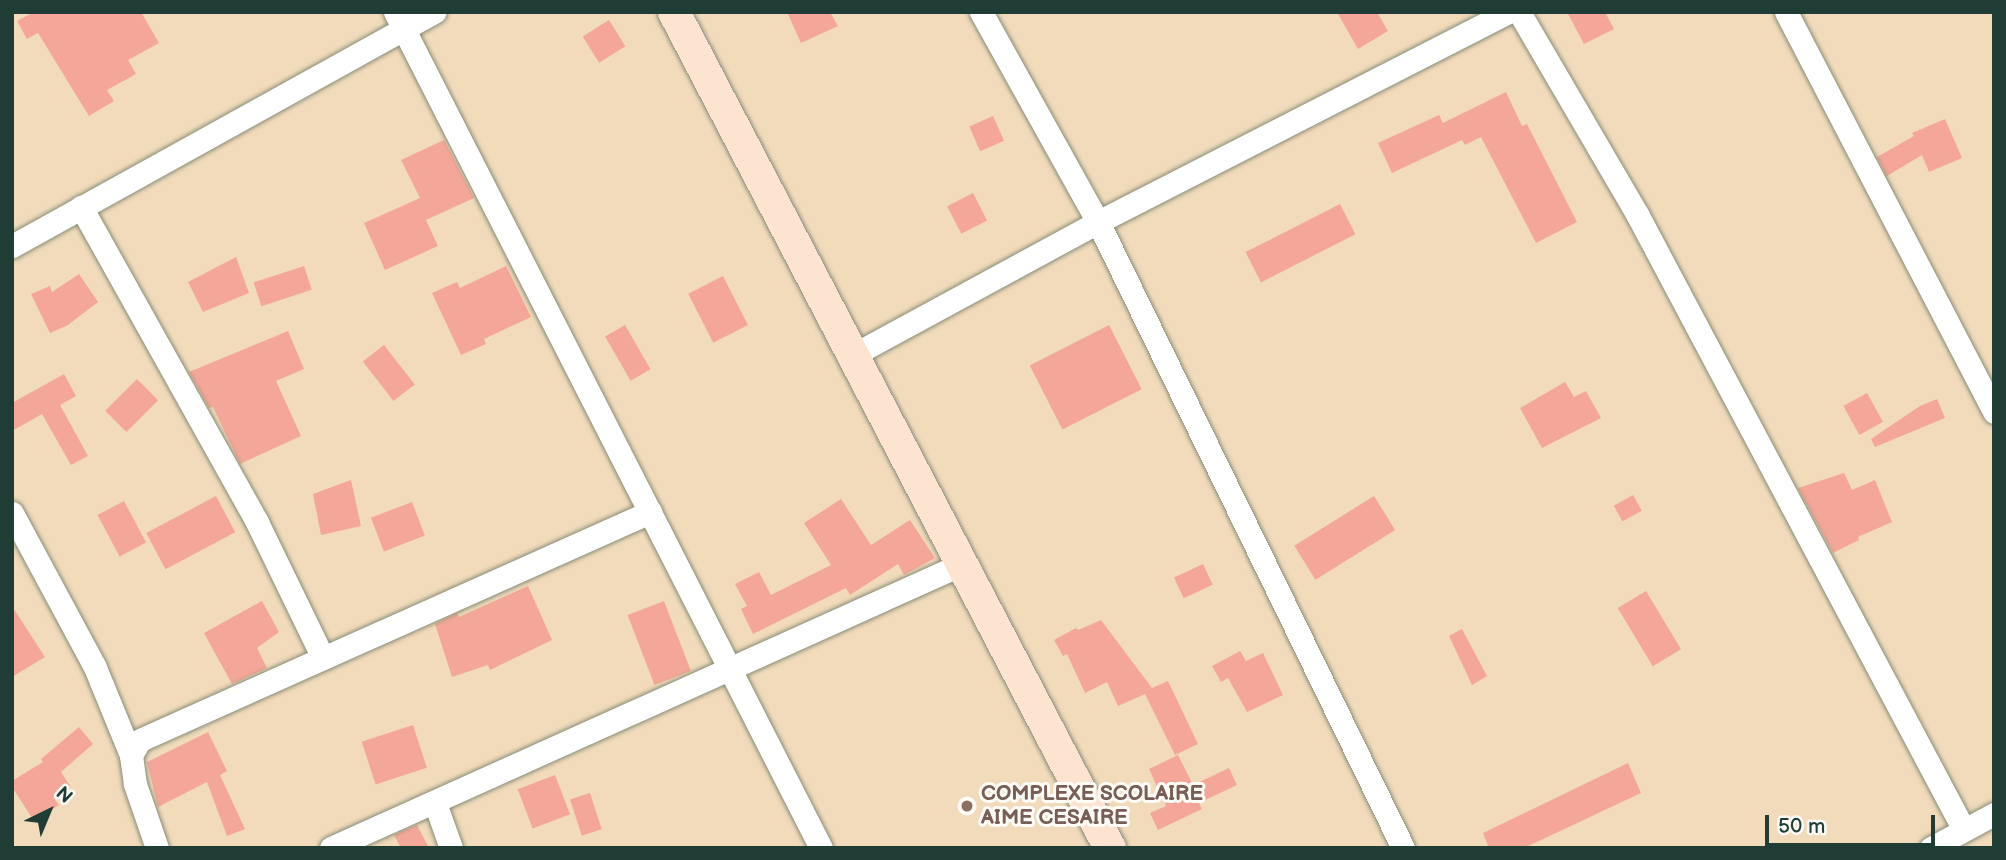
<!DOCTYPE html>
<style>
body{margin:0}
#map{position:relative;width:2006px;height:860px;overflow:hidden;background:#f1dbbb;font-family:"Balsamiq Sans",sans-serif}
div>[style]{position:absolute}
.building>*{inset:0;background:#f4a798;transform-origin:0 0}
.roads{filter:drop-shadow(0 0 2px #888c78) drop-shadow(0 0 2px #888c78)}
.minor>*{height:23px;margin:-11.5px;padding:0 11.5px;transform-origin:11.5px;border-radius:11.5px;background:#fff}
.secondary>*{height:32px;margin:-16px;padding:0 16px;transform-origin:16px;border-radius:16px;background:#fde4d0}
.dots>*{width:19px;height:19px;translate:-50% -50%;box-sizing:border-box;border:4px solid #fdfcf7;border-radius:50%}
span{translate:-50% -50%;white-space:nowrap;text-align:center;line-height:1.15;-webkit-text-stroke:6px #fdfcf7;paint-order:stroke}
.education-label{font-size:21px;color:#785e54;font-weight:700}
.left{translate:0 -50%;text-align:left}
.frame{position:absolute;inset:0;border:14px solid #1f3d34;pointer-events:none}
.north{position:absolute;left:14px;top:776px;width:70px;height:70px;-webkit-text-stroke:5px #fdfcf7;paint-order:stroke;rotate:43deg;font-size:19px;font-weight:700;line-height:28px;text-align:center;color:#1f3d34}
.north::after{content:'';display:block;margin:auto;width:24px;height:32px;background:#1f3d34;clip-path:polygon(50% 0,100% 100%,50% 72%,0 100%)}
.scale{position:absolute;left:1765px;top:815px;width:170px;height:32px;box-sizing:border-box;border:4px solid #1f3d34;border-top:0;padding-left:9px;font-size:21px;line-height:24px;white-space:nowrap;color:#1f3d34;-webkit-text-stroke:5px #fdfcf7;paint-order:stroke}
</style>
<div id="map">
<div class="building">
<i style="clip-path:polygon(34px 12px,141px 12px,159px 43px,128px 60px,136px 74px,107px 90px,114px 101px,89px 116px,38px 33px,27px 39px,17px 21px)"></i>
<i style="clip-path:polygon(787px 12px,830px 12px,838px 26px,801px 43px)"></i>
<i style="clip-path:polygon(1337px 12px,1377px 12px,1388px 31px,1358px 49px)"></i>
<i style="clip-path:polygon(1567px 12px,1605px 12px,1614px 29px,1584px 44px)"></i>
<i style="left:609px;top:20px;width:31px;height:31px;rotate:58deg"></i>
<i style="clip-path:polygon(1506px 92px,1522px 126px,1527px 124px,1577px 222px,1536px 243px,1481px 137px,1465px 145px,1462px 140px,1392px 173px,1378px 143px,1439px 115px,1443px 123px)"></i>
<i style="left:993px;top:116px;width:27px;height:26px;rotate:66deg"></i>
<i style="clip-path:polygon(1945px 119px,1962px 158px,1929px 172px,1922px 155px,1887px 176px,1877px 157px,1914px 136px,1912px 133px)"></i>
<i style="clip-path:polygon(444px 140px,474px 198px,426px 220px,438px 246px,385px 270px,364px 223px,420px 198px,401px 160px)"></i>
<i style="left:973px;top:193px;width:31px;height:29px;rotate:63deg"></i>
<i style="left:1340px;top:204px;width:34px;height:106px;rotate:63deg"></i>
<i style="clip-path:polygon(236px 257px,249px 293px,203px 312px,188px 282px)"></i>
<i style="left:304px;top:266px;width:25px;height:53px;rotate:72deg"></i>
<i style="clip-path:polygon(506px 266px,531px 317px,484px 339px,486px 344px,461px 355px,432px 293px,457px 282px,460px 288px)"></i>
<i style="clip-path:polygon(79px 274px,98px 302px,68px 325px,50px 333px,31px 294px,50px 286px,52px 292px)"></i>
<i style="left:723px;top:276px;width:55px;height:39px;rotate:63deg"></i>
<i style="left:625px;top:325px;width:51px;height:23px;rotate:60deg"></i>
<i style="left:1109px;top:325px;width:72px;height:89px;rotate:63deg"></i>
<i style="clip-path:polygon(288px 331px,304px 369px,276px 381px,301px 436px,240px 464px,213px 407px,209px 408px,189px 372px)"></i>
<i style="left:384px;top:345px;width:50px;height:27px;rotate:52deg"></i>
<i style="clip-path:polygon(64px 374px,76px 396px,60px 405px,88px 456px,71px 465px,42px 414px,12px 431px,12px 403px)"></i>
<i style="left:137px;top:379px;width:30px;height:45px;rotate:45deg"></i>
<i style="clip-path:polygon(1565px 382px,1574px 397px,1586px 391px,1601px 418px,1542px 448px,1520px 408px)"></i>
<i style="left:1867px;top:393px;width:33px;height:27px;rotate:61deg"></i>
<i style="clip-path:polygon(1937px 399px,1945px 418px,1875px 447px,1871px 439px,1920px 406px)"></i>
<i style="clip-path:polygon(1844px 473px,1852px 490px,1875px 480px,1892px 522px,1858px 537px,1859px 540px,1833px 553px,1798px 488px)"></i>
<i style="clip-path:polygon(351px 480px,361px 526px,321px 535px,313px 494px)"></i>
<i style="left:1633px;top:495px;width:18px;height:22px;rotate:61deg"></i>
<i style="left:216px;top:496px;width:41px;height:79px;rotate:62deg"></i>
<i style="left:1374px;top:496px;width:40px;height:94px;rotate:58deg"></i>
<i style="clip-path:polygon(841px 499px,871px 545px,910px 520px,935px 558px,904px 575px,898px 564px,850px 595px,846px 588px,753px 634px,741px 609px,747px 606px,735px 584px,759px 572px,771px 595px,831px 565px,804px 523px)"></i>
<i style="left:124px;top:501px;width:47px;height:30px;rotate:62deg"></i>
<i style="left:412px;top:502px;width:36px;height:44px;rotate:69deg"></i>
<i style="left:1203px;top:564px;width:23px;height:32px;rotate:65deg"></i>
<i style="clip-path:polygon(528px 586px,552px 640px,490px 670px,488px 665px,452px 677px,435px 624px,457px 613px,459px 617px)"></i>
<i style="left:1646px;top:591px;width:68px;height:33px;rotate:59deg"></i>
<i style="clip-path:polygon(262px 601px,279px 632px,257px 648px,267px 668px,232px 684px,204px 633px)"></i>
<i style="left:664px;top:601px;width:75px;height:39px;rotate:69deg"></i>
<i style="clip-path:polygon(12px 606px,45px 657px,12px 677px)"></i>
<i style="clip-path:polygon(1101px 620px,1152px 688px,1168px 681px,1198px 744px,1175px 755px,1145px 694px,1118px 706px,1107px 682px,1085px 693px,1067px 654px,1063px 656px,1054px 640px,1076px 628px,1078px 630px)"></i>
<i style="clip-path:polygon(1462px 629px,1487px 676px,1472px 685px,1449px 636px)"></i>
<i style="clip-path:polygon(1240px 651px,1246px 661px,1263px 653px,1283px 695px,1247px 712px,1228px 678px,1221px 682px,1212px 666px)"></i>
<i style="left:413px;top:725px;width:45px;height:54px;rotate:72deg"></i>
<i style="clip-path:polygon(79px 727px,93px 744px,61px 772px,70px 786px,53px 797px,59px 805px,34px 821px,12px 787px,12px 781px,43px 762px,41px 759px)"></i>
<i style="clip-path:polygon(208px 732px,227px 771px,220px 775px,245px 829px,227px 836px,207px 782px,158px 807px,147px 762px)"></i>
<i style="clip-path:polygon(1178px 755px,1193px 785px,1229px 768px,1237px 785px,1199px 803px,1202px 809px,1158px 830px,1150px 813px,1166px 806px,1149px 769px)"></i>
<i style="clip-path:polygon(1628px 763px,1641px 793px,1524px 848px,1489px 848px,1483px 833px)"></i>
<i style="left:555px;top:775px;width:42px;height:40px;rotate:69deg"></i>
<i style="left:590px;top:793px;width:38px;height:21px;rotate:72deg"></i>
<i style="clip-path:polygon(417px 825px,429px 848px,401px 848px,394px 835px)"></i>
</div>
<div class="roads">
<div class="minor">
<i style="left:395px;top:12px;width:938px;rotate:63deg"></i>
<i style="left:981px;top:12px;width:240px;rotate:60.9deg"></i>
<i style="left:1098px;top:222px;width:696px;rotate:64.02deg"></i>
<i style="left:1519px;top:12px;width:234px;rotate:59.7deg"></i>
<i style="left:1637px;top:214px;width:697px;rotate:62.04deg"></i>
<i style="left:1786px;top:12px;width:451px;rotate:62.5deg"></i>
<i style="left:81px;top:207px;width:361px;rotate:60.8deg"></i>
<i style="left:257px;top:522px;width:151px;rotate:64.1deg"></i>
<i style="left:12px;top:246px;width:483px;rotate:-29deg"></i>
<i style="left:853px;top:355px;width:279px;rotate:-28.5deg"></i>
<i style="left:1098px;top:222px;width:462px;rotate:-27.1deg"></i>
<i style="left:12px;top:513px;width:173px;rotate:61.7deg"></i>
<i style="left:94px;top:665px;width:97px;rotate:67.7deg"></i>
<i style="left:435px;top:803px;width:48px;rotate:70.4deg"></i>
<i style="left:157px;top:848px;width:68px;rotate:-109deg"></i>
<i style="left:135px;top:784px;width:29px;rotate:-98deg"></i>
<i style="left:131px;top:755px;width:17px;rotate:-59deg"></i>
<i style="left:140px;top:740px;width:559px;rotate:-24.09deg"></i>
<i style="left:331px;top:848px;width:692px;rotate:-24.23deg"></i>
<i style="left:1931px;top:848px;width:72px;rotate:-28.4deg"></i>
</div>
<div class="secondary">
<i style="left:674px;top:12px;width:943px;rotate:62.46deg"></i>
</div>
</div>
<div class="dots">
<i style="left:967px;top:806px;background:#8d6e63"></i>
</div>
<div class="education-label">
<span class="left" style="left:981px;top:806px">COMPLEXE SCOLAIRE<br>AIME CESAIRE</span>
</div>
<div class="frame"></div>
<div class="north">N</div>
<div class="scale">50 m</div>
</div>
